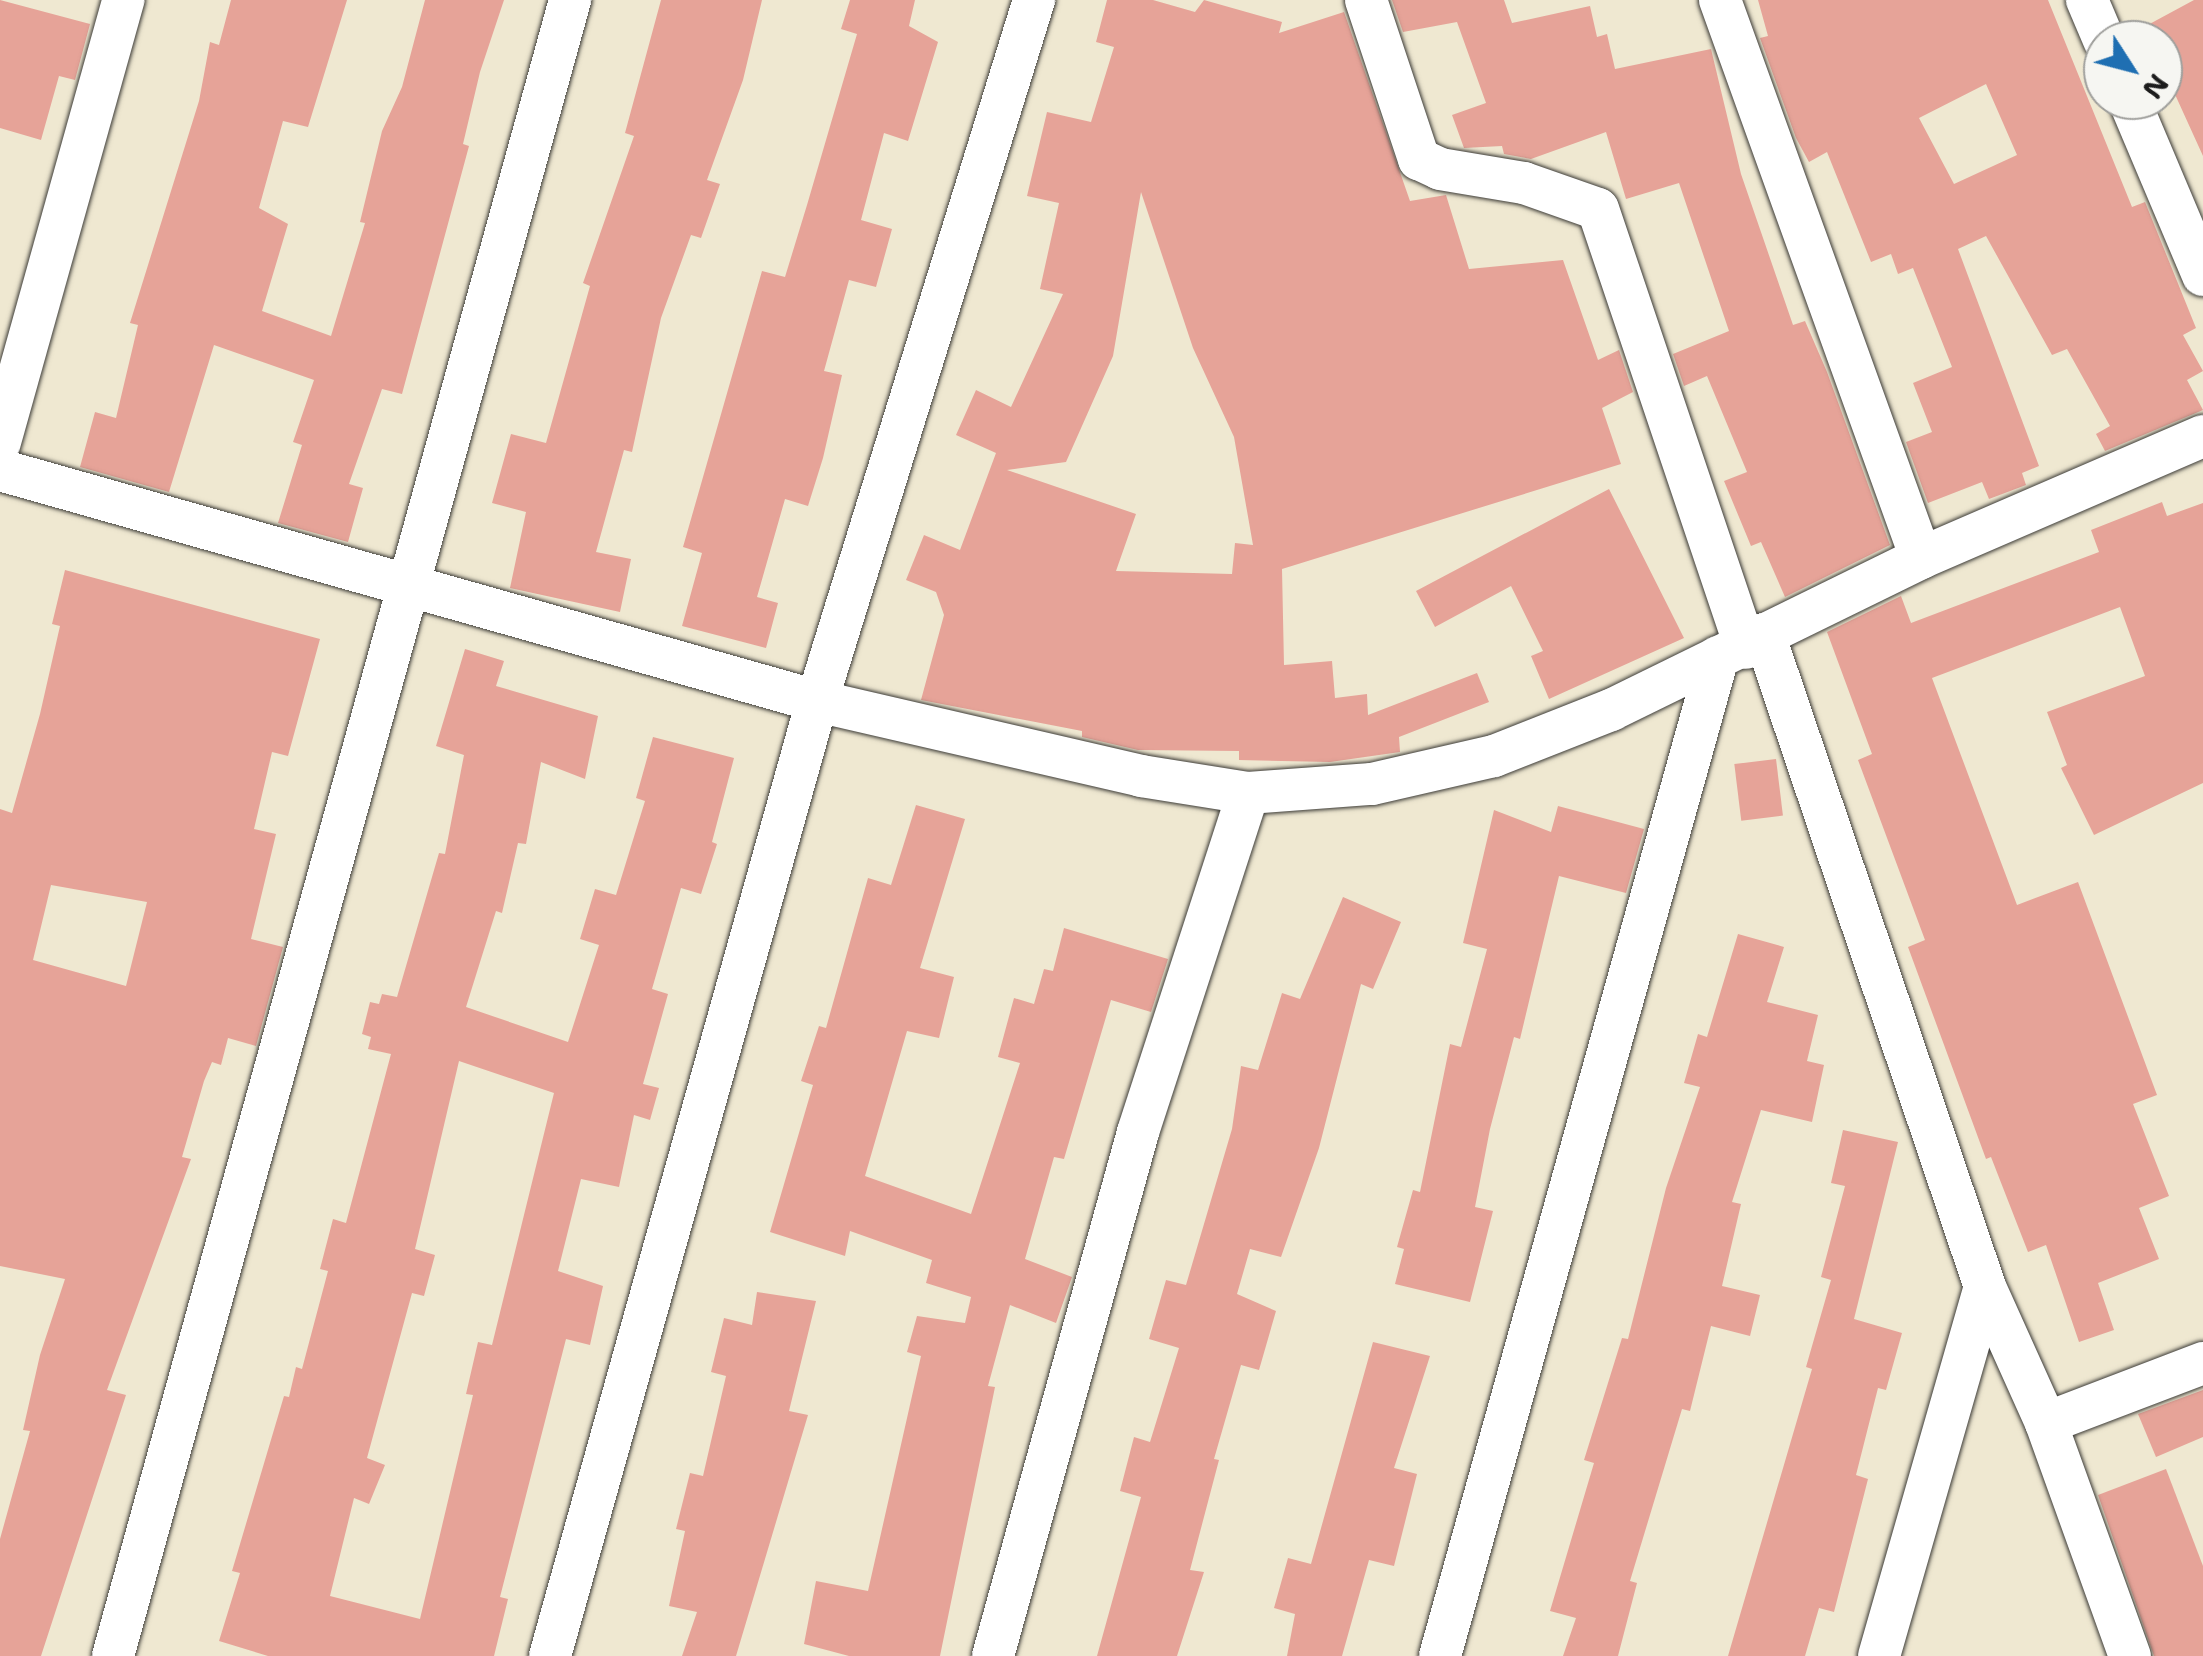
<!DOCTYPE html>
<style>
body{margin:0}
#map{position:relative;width:2203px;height:1656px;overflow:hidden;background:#efe8d1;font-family:"Shantell Sans",sans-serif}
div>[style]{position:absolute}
.building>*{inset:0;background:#e6a398;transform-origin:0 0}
.roads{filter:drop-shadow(0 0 2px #3c3b37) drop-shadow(0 0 2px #3c3b37)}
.minor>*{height:42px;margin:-21px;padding:0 21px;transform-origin:21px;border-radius:21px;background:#fff}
span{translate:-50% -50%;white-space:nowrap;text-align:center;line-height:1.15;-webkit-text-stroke:8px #f6f6f2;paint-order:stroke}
.north{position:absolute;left:2083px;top:20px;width:100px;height:100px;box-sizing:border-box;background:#f6f6f2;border:2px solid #9f9f9c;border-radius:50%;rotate:126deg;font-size:28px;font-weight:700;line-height:40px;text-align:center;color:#1c1c1c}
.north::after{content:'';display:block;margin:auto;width:35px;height:45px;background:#1f6fb2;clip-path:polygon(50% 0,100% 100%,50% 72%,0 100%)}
</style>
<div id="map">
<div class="building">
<i style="clip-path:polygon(0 0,90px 24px,75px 80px,59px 76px,41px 140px,0 128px)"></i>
<i style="clip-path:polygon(231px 0,347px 0,308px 127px,283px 121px,259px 208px,288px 224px,262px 311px,331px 336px,365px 223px,360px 222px,382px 131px,402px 87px,425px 0,504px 0,480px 72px,463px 144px,469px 146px,402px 394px,382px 389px,349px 484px,363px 488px,348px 542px,278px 523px,302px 445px,293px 442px,314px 380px,214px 345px,169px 492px,80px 467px,95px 412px,116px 418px,138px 325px,130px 323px,199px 101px,210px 42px,219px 45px)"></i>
<i style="clip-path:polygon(661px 0,762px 0,743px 80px,707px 180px,720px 184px,701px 238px,691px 235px,661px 318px,632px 452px,624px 450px,596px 552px,631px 559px,620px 612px,510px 588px,526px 512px,492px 503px,511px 434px,546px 443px,590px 286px,583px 283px,634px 136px,625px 133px)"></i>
<i style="clip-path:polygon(850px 0,915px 0,909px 26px,938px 42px,908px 141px,884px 133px,861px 220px,892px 229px,876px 287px,849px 280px,824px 371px,842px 375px,823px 458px,808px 506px,785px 499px,757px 597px,778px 603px,766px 648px,682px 626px,702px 553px,683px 547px,762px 271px,785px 277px,807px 205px,857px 34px,841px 29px)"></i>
<i style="clip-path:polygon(evenodd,1107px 0,1153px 0,1195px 12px,1204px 0,1282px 22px,1279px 33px,1344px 12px,1410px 201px,1446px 195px,1469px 269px,1563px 260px,1598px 360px,1619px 350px,1633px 392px,1602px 408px,1621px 464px,1282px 569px,1284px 665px,1332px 661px,1335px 698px,1367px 694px,1368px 715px,1477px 673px,1489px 702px,1399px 737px,1400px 752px,1330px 762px,1239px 760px,1239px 751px,1138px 750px,1082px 737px,1082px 731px,921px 700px,944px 615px,936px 592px,906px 580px,924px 535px,960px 550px,996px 453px,956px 435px,976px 390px,1011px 407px,1063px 294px,1040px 289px,1059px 203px,1027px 196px,1047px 112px,1091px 122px,1114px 47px,1096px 42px,1107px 0,1141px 192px,1193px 348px,1234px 437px,1253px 545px,1235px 543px,1232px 574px,1116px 571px,1136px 514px,1007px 470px,1066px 462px,1113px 356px,1141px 192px)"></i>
<i style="clip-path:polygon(1392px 0,1504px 0,1512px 23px,1590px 6px,1597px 37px,1607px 34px,1615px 69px,1711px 49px,1741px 174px,1793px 325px,1805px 321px,1827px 372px,1890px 545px,1785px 597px,1761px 542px,1751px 546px,1724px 481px,1747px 472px,1707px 376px,1684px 386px,1673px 354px,1729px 331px,1679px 183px,1626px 199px,1606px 132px,1531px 159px,1504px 154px,1502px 146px,1464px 148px,1452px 115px,1486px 103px,1457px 22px,1403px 32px)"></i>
<i style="clip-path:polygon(evenodd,1758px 0,2048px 0,2132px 207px,2145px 202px,2196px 328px,2183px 335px,2203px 371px,2187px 380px,2203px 410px,2105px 451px,2096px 434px,2110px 426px,2067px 349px,2052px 355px,1986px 236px,1958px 249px,2039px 466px,2022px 473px,2026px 485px,1989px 499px,1982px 482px,1928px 503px,1906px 442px,1932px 432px,1913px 383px,1952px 367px,1913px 268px,1898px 274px,1891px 254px,1871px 262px,1827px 152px,1809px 162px,1796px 138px,1760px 38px,1768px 36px,1758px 0,1986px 84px,2017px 155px,1954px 184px,1919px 118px,1986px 84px)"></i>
<i style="clip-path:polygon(2194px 0,2203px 0,2203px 156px,2163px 68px,2163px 40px,2150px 40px,2144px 27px)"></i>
<i style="clip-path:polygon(1609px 489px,1684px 638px,1549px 699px,1531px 656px,1543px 651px,1511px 586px,1435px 627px,1416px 591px)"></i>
<i style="clip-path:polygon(2162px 502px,2167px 516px,2203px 503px,2203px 783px,2094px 835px,2061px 768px,2067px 765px,2047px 712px,2145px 676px,2120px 607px,1932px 678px,2017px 905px,2078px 882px,2157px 1095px,2133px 1104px,2169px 1196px,2139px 1208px,2159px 1259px,2098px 1283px,2114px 1330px,2079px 1342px,2046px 1245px,2028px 1252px,1991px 1157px,1986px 1159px,1908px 947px,1925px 940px,1858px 760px,1872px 754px,1827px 632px,1901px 596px,1911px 623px,2099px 552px,2091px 530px)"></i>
<i style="clip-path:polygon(evenodd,65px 570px,320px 639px,288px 756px,272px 752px,254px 829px,276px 834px,251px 939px,283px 947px,256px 1046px,228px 1038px,221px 1065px,212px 1062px,204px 1081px,182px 1157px,191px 1159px,107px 1390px,126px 1395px,41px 1656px,0 1656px,0 1539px,30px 1431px,23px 1430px,40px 1355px,65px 1279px,0 1266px,0 809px,12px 813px,40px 714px,60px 626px,52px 624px,65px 570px,51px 885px,147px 902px,126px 986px,33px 960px,51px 885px)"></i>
<i style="clip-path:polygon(evenodd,465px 649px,504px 661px,496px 686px,598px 716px,585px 779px,541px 762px,526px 844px,518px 843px,502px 913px,496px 911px,466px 1007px,568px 1042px,599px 945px,580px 939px,595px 889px,616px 895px,645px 801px,636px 798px,653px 737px,734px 758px,712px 842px,717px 844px,701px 894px,681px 888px,652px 989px,668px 994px,643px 1084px,659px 1088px,650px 1120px,634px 1115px,619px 1187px,581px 1179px,558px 1271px,603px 1286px,590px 1345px,566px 1339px,500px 1597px,508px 1599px,494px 1656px,268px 1656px,219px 1641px,240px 1573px,232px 1571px,284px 1396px,289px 1397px,296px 1367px,302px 1369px,328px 1271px,320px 1269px,333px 1219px,346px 1223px,391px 1054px,368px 1049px,371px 1037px,362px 1034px,370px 1002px,379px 1004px,382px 994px,397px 997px,439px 853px,445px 854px,464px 755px,436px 746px,465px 649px,459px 1061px,554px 1093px,492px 1345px,478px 1342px,466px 1394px,473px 1395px,420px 1619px,330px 1596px,354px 1498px,369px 1504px,385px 1465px,367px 1458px,412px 1293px,424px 1296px,435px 1255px,415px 1249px,459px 1061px)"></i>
<i style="left:1776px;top:759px;width:57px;height:42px;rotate:83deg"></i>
<i style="clip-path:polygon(916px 805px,965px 819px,920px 968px,954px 977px,939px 1038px,907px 1031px,865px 1176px,971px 1214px,1020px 1063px,998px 1057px,1014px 998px,1034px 1004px,1044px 969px,1053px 971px,1064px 928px,1168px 959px,1151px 1012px,1111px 1000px,1064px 1159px,1054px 1157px,1025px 1259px,1072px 1277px,1056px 1323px,1010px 1305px,988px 1386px,995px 1387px,940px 1656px,849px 1656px,804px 1644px,816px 1581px,868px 1591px,921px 1356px,907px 1352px,917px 1316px,965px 1323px,971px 1297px,926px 1283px,932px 1260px,850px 1231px,845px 1256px,770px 1232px,813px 1085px,801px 1081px,819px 1026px,826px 1028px,868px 878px,891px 885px)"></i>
<i style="clip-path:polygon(1558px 806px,1644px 829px,1626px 893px,1559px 876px,1520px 1039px,1514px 1037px,1490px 1129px,1475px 1207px,1493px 1211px,1470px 1302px,1395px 1284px,1404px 1249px,1397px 1247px,1413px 1190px,1420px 1192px,1450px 1044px,1461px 1047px,1487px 949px,1463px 943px,1494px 810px,1551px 832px)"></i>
<i style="clip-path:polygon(1343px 897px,1401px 922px,1373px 989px,1361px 984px,1319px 1148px,1281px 1257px,1250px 1249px,1237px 1294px,1276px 1311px,1259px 1370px,1241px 1365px,1214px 1459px,1219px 1460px,1190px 1570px,1204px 1572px,1177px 1656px,1097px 1656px,1141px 1497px,1120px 1491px,1134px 1437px,1150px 1442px,1179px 1348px,1149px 1339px,1166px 1280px,1186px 1285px,1232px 1129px,1241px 1066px,1258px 1070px,1282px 993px,1300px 999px)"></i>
<i style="clip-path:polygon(1738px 934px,1784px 947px,1767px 1002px,1818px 1015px,1807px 1061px,1824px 1065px,1812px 1122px,1761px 1110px,1732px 1202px,1741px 1204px,1722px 1286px,1760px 1295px,1750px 1336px,1711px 1326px,1690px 1411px,1682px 1409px,1630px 1581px,1637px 1583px,1618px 1656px,1563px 1656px,1576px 1618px,1550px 1611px,1594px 1463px,1584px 1460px,1622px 1338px,1628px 1339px,1666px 1188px,1700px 1087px,1684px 1083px,1698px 1034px,1707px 1037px)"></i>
<i style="clip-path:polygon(1843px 1130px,1898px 1142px,1854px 1319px,1902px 1333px,1886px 1390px,1878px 1388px,1856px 1475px,1868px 1479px,1834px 1612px,1819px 1608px,1805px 1656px,1728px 1656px,1812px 1369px,1806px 1367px,1831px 1280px,1821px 1277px,1845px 1186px,1831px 1183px)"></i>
<i style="clip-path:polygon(757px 1292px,816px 1301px,789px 1411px,808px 1415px,736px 1656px,682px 1656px,697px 1612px,669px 1606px,685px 1531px,676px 1529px,690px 1473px,703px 1476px,726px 1376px,711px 1372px,724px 1318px,752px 1325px)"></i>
<i style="clip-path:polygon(1373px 1342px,1430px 1356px,1394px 1468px,1417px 1474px,1394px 1566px,1369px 1560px,1342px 1656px,1287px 1656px,1295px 1614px,1274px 1608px,1288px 1558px,1311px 1564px)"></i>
<i style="clip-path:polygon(2203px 1390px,2203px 1437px,2156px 1457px,2138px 1414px)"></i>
<i style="clip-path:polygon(2166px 1469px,2203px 1566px,2203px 1656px,2154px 1656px,2098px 1495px)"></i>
</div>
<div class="roads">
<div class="minor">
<i style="left:1366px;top:0;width:168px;rotate:71.6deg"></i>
<i style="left:1419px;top:159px;width:23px;rotate:25deg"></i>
<i style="left:1440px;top:169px;width:85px;rotate:9.5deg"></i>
<i style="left:1524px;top:183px;width:78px;rotate:19.4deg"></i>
<i style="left:1598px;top:209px;width:463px;rotate:71.4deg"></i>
<i style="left:1720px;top:0;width:593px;rotate:70.19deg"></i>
<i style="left:2087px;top:0;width:43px;rotate:67deg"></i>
<i style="left:2129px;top:100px;width:190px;rotate:67.1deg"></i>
<i style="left:0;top:442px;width:459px;rotate:-74.4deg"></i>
<i style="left:0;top:470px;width:849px;rotate:15.79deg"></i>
<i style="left:817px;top:701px;width:333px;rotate:13deg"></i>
<i style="left:1141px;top:776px;width:108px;rotate:9deg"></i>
<i style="left:1248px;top:793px;width:124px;rotate:-4.2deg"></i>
<i style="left:1372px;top:784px;width:125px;rotate:-12.9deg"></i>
<i style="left:1494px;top:756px;width:126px;rotate:-21.5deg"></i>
<i style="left:1611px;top:710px;width:345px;rotate:-26.1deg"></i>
<i style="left:1921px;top:558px;width:307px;rotate:-23.4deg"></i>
<i style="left:1764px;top:634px;width:689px;rotate:71.3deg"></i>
<i style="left:1985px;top:1287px;width:149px;rotate:65.8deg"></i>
<i style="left:2046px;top:1423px;width:248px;rotate:70.2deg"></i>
<i style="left:2046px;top:1423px;width:168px;rotate:-20.9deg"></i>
<i style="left:113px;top:1656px;width:1718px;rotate:-74.57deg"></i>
<i style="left:550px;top:1656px;width:992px;rotate:-74.38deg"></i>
<i style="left:817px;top:701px;width:734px;rotate:-72.8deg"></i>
<i style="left:993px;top:1656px;width:544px;rotate:-74.53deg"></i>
<i style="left:1138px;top:1132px;width:356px;rotate:-72deg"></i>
<i style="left:1440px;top:1656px;width:1037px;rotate:-74.45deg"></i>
<i style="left:1879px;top:1656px;width:384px;rotate:-74deg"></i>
</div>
</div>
<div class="north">N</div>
</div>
